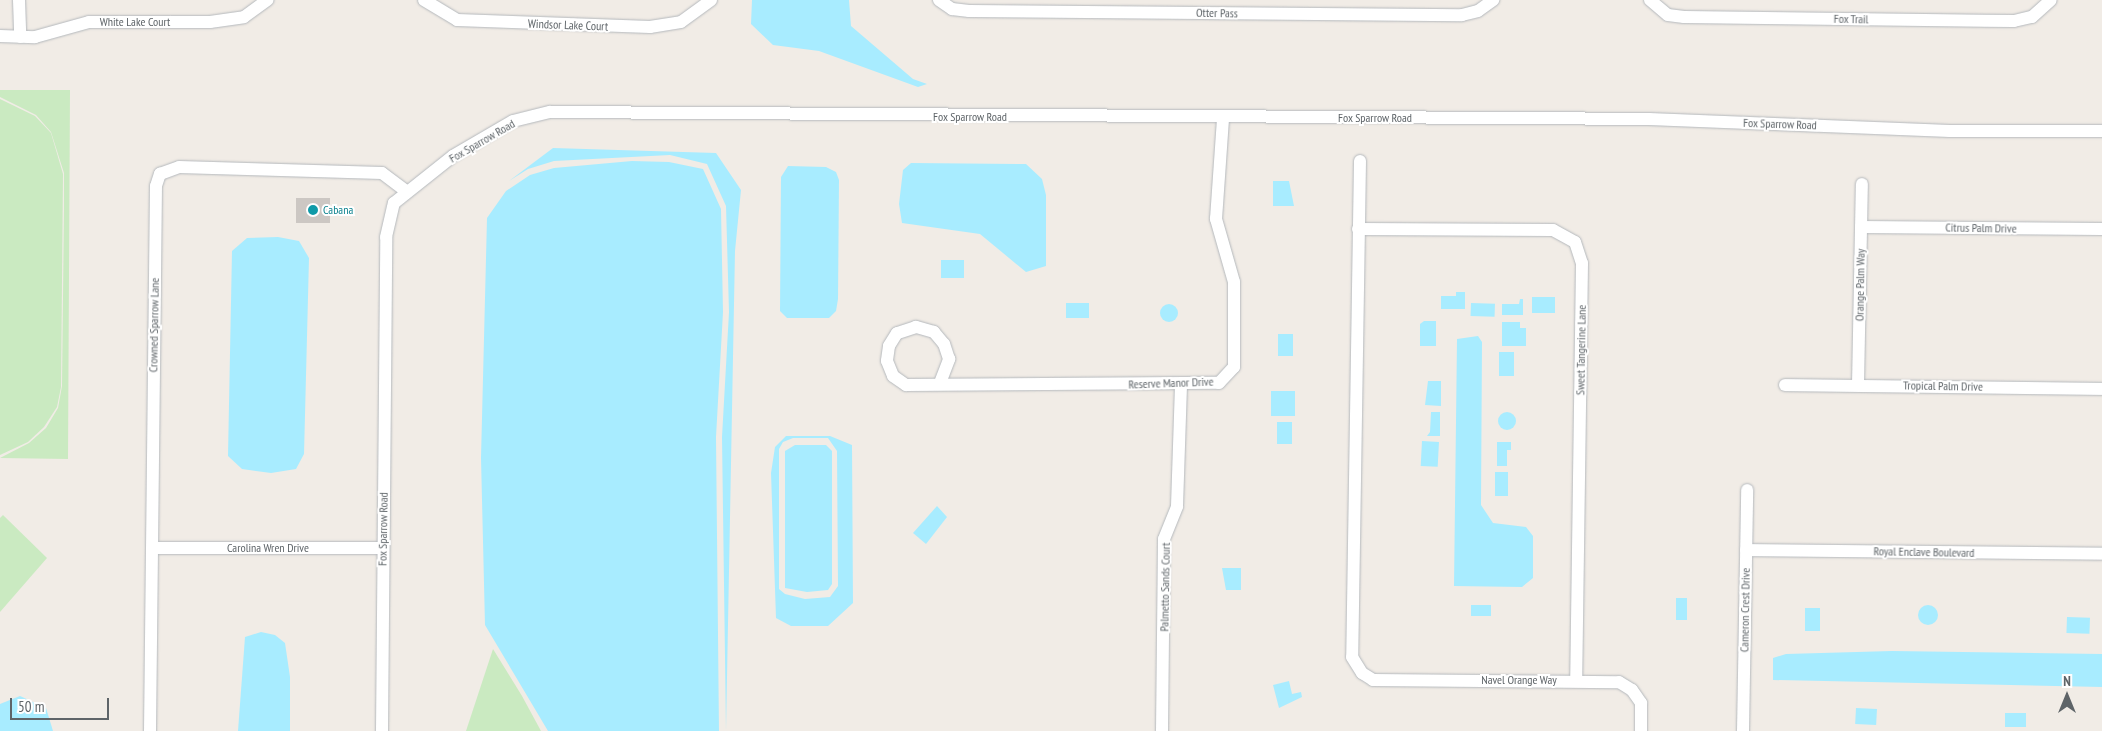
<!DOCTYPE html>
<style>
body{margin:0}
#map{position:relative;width:2102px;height:731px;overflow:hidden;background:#f1ece6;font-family:"PT Sans Narrow",sans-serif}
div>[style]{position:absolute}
.green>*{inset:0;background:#caeac1}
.water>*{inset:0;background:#a8ecff;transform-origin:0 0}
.round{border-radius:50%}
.building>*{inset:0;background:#ccc7c3;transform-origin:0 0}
.roads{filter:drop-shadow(0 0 1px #b4b8bc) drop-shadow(0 0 1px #b4b8bc)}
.minor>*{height:12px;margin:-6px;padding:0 6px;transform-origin:6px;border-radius:6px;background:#fff}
.dots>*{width:14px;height:14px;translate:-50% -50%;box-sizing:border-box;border:2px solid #fff;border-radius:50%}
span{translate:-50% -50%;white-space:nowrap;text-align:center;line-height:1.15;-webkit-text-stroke:4px #fff;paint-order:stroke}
.street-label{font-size:12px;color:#5e6468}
.culture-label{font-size:12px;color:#0d838f}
.left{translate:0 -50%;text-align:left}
.north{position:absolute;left:2042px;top:671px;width:50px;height:50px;-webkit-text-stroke:4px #fff;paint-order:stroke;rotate:0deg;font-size:14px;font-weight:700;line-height:20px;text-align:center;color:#5e6468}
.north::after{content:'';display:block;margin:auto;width:18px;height:22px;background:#5e6468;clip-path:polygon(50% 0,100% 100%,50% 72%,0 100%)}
.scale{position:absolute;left:10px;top:698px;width:99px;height:22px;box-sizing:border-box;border:2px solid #5e6468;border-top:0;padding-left:6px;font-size:15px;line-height:18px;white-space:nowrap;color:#5e6468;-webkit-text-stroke:4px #fff;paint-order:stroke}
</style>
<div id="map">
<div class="green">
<i style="clip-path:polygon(0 90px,70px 90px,68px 459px,0 458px,29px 443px,46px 428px,58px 408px,62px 386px,64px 209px,64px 173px,51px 132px,36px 115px,0 97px)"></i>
<i style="clip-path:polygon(0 99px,35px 116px,51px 133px,63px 174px,61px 387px,57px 407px,44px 427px,28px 442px,0 455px)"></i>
<i style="clip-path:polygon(3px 515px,47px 558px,0 612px,0 518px)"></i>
<i style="clip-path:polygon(493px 649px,522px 696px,541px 731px,466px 731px)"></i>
</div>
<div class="water">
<i style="clip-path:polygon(752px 0,849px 0,851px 26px,913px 79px,927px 84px,918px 87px,819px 51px,773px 45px,751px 24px)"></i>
<i style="clip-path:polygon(553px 148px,716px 153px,741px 190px,735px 251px,726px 731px,722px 437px,729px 312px,726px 206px,707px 164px,670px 155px,554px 161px,528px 169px,509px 181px)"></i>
<i style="clip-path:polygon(632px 161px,669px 162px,703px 169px,721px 209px,723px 312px,716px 437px,719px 731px,548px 731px,485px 625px,481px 458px,487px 218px,506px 191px,530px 175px,554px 168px)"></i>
<i style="clip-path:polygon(911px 163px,1026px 164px,1042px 179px,1046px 195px,1046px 266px,1026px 272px,980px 234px,902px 223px,899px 204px,903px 170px)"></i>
<i style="clip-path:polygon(788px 166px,826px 167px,836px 172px,839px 180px,838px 299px,836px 311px,829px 318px,787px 318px,780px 311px,781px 177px)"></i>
<i style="clip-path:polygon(1273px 181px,1289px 181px,1294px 206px,1273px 206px)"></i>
<i style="clip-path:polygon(278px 237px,299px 241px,309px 258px,304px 454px,296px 469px,271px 473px,242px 469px,228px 456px,232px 251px,247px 238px)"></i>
<i style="left:941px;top:260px;width:23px;height:18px"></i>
<i style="clip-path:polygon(1456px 292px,1465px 292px,1465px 309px,1441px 309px,1441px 296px,1456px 296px)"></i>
<i style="left:1532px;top:297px;width:23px;height:16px"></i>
<i style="clip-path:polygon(1520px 299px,1523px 299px,1523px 315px,1502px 315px,1502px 304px,1519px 304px)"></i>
<i style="left:1066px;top:303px;width:23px;height:15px"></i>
<i style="left:1471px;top:303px;width:24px;height:13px;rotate:2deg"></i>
<i class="round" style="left:1160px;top:304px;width:18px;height:18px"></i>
<i style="clip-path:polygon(1424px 321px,1436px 321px,1436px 346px,1420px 346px,1420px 324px)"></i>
<i style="clip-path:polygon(1502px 322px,1520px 322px,1520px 328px,1526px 328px,1526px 346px,1502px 346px)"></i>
<i style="left:1278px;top:334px;width:15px;height:22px"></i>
<i style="clip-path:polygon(1478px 336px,1482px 342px,1481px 505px,1493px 523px,1526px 527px,1533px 536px,1533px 578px,1522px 587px,1454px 586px,1457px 339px)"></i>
<i style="left:1499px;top:352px;width:15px;height:24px"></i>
<i style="clip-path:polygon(1428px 381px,1441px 381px,1441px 406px,1425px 405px)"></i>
<i style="left:1271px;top:391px;width:24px;height:25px"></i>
<i style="clip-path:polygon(1431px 412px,1440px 412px,1440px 436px,1427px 436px,1430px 432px)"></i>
<i class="round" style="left:1498px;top:412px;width:18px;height:18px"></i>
<i style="left:1277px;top:422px;width:15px;height:22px"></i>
<i style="clip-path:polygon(evenodd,786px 436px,830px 436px,852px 445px,853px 603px,828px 626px,791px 626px,776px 618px,771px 473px,775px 447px,786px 436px,793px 438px,828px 438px,837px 451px,838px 586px,830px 597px,805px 599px,785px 594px,779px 589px,779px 449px,783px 442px,793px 438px)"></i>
<i style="left:1422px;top:441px;width:17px;height:25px;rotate:3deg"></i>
<i style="clip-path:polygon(1497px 442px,1511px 442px,1511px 450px,1507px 450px,1507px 466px,1497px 466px)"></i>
<i style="clip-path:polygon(795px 445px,826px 445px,832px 451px,832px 584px,828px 590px,807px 592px,785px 588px,785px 451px)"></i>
<i style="left:1495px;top:472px;width:13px;height:24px"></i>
<i style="clip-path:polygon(937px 506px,947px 517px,926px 544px,913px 533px)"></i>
<i style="clip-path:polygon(1222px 568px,1241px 568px,1241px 590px,1226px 590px)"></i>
<i style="left:1676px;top:598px;width:11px;height:22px"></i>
<i class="round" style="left:1918px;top:605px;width:20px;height:20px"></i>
<i style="left:1471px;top:605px;width:20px;height:11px"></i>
<i style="left:1805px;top:608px;width:15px;height:23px"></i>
<i style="left:2067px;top:617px;width:23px;height:16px;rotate:2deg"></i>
<i style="clip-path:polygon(261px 632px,275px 635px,285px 643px,290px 677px,290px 731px,238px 731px,245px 637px)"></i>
<i style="clip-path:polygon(1892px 651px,2102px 654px,2102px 687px,1773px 680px,1773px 658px,1786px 654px)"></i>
<i style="clip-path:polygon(1289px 681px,1292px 694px,1301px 692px,1302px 697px,1279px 708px,1273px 685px)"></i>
<i style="clip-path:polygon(20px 696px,46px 708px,53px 731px,0 731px,0 704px)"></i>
<i style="left:1856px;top:708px;width:21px;height:16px;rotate:3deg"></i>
<i style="left:2005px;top:713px;width:21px;height:14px"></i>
</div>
<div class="building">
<i style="left:296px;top:198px;width:34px;height:25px"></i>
</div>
<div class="roads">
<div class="minor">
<i style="left:19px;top:0;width:37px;rotate:88deg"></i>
<i style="left:424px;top:0;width:39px;rotate:31deg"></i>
<i style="left:457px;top:20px;width:193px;rotate:2.1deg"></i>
<i style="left:650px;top:27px;width:31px;rotate:-9deg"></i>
<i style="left:681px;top:22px;width:37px;rotate:-36deg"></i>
<i style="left:939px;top:0;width:16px;rotate:35deg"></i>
<i style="left:952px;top:9px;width:17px;rotate:7deg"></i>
<i style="left:969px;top:11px;width:493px;rotate:0.5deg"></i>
<i style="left:1462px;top:15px;width:16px;rotate:-14deg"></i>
<i style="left:1478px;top:11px;width:19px;rotate:-36deg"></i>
<i style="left:1650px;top:0;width:23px;rotate:40deg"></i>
<i style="left:1668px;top:15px;width:16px;rotate:7deg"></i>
<i style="left:1684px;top:17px;width:330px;rotate:0.7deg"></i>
<i style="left:2014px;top:21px;width:18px;rotate:-13deg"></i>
<i style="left:2032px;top:17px;width:25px;rotate:-42deg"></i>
<i style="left:0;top:36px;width:35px;rotate:2deg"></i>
<i style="left:35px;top:37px;width:56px;rotate:-15.5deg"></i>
<i style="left:89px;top:22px;width:121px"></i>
<i style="left:210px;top:22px;width:34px;rotate:-8deg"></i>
<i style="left:244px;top:17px;width:29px;rotate:-36deg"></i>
<i style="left:1360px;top:161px;width:496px;rotate:90.9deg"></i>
<i style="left:1352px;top:657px;width:19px;rotate:58deg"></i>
<i style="left:1362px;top:673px;width:13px;rotate:32deg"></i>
<i style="left:1373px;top:680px;width:246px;rotate:0.5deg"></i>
<i style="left:1619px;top:682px;width:15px;rotate:32deg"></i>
<i style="left:1632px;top:690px;width:16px;rotate:55deg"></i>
<i style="left:1641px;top:703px;width:28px;rotate:90deg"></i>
<i style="left:1861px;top:227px;width:241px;rotate:0.5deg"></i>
<i style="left:1358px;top:229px;width:195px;rotate:0.3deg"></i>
<i style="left:1553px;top:230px;width:25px;rotate:29deg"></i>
<i style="left:1575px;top:242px;width:22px;rotate:72deg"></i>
<i style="left:1582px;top:263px;width:417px;rotate:90.8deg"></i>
<i style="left:940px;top:383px;width:26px;rotate:-69deg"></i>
<i style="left:949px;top:359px;width:16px;rotate:-108deg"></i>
<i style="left:944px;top:344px;width:16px;rotate:-130deg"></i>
<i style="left:934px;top:332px;width:19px;rotate:-164deg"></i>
<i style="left:916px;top:327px;width:20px;rotate:162deg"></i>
<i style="left:897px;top:333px;width:15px;rotate:122deg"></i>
<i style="left:889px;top:346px;width:15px;rotate:98deg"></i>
<i style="left:887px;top:361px;width:16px;rotate:68deg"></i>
<i style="left:893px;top:376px;width:16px;rotate:35deg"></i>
<i style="left:906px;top:385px;width:313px;rotate:-0.4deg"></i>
<i style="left:1219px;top:383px;width:22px;rotate:-47deg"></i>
<i style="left:1234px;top:367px;width:85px;rotate:-90deg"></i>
<i style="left:1234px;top:282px;width:66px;rotate:-105.9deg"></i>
<i style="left:1216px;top:219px;width:101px;rotate:-86deg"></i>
<i style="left:1785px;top:385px;width:317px;rotate:0.7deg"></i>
<i style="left:1858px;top:385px;width:201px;rotate:-88.9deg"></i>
<i style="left:152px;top:548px;width:231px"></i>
<i style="left:1746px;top:550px;width:356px;rotate:0.6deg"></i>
<i style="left:150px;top:731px;width:545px;rotate:-89.37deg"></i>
<i style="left:156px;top:186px;width:13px;rotate:-72deg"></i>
<i style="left:160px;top:174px;width:20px;rotate:-20deg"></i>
<i style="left:179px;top:167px;width:203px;rotate:1.7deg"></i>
<i style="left:382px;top:173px;width:31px;rotate:37deg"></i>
<i style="left:382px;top:731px;width:494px;rotate:-89.5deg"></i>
<i style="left:386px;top:237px;width:35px;rotate:-77deg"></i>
<i style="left:394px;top:203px;width:75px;rotate:-38.5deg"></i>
<i style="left:453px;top:156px;width:69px;rotate:-30.3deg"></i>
<i style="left:513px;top:121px;width:38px;rotate:-14deg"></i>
<i style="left:550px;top:112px;width:1099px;rotate:0.36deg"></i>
<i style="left:1649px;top:119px;width:301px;rotate:2.3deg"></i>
<i style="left:1950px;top:131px;width:152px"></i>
<i style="left:1162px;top:731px;width:192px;rotate:-89.4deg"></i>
<i style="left:1164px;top:539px;width:35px;rotate:-68deg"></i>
<i style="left:1177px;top:506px;width:121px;rotate:-88.1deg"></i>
<i style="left:1743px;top:731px;width:241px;rotate:-89deg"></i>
</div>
</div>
<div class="dots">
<i style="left:313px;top:210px;background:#0f9aa8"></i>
</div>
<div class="street-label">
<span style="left:1217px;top:13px;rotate:1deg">Otter Pass</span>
<span style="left:1851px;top:19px;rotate:1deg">Fox Trail</span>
<span style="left:135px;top:22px">White Lake Court</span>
<span style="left:568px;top:25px;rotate:2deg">Windsor Lake Court</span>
<span style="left:970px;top:117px">Fox Sparrow Road</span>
<span style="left:1375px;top:118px">Fox Sparrow Road</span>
<span style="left:1780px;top:124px;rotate:2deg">Fox Sparrow Road</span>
<span style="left:482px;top:141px;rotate:-30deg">Fox Sparrow Road</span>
<span style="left:1981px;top:228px;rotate:1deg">Citrus Palm Drive</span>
<span style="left:1860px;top:285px;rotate:-89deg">Orange Palm Way</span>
<span style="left:154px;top:325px;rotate:-89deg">Crowned Sparrow Lane</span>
<span style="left:1581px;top:350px;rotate:-89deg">Sweet Tangerine Lane</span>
<span style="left:1171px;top:383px;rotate:-2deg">Reserve Manor Drive</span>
<span style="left:1943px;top:386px;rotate:1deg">Tropical Palm Drive</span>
<span style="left:383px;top:529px;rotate:-89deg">Fox Sparrow Road</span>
<span style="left:268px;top:548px">Carolina Wren Drive</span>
<span style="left:1924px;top:552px;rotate:1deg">Royal Enclave Boulevard</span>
<span style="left:1165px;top:587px;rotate:-89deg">Palmetto Sands Court</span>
<span style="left:1745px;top:610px;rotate:-89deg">Cameron Crest Drive</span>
<span style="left:1519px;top:680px">Navel Orange Way</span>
</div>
<div class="culture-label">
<span class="left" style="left:323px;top:210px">Cabana</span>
</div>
<div class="north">N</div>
<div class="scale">50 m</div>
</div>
